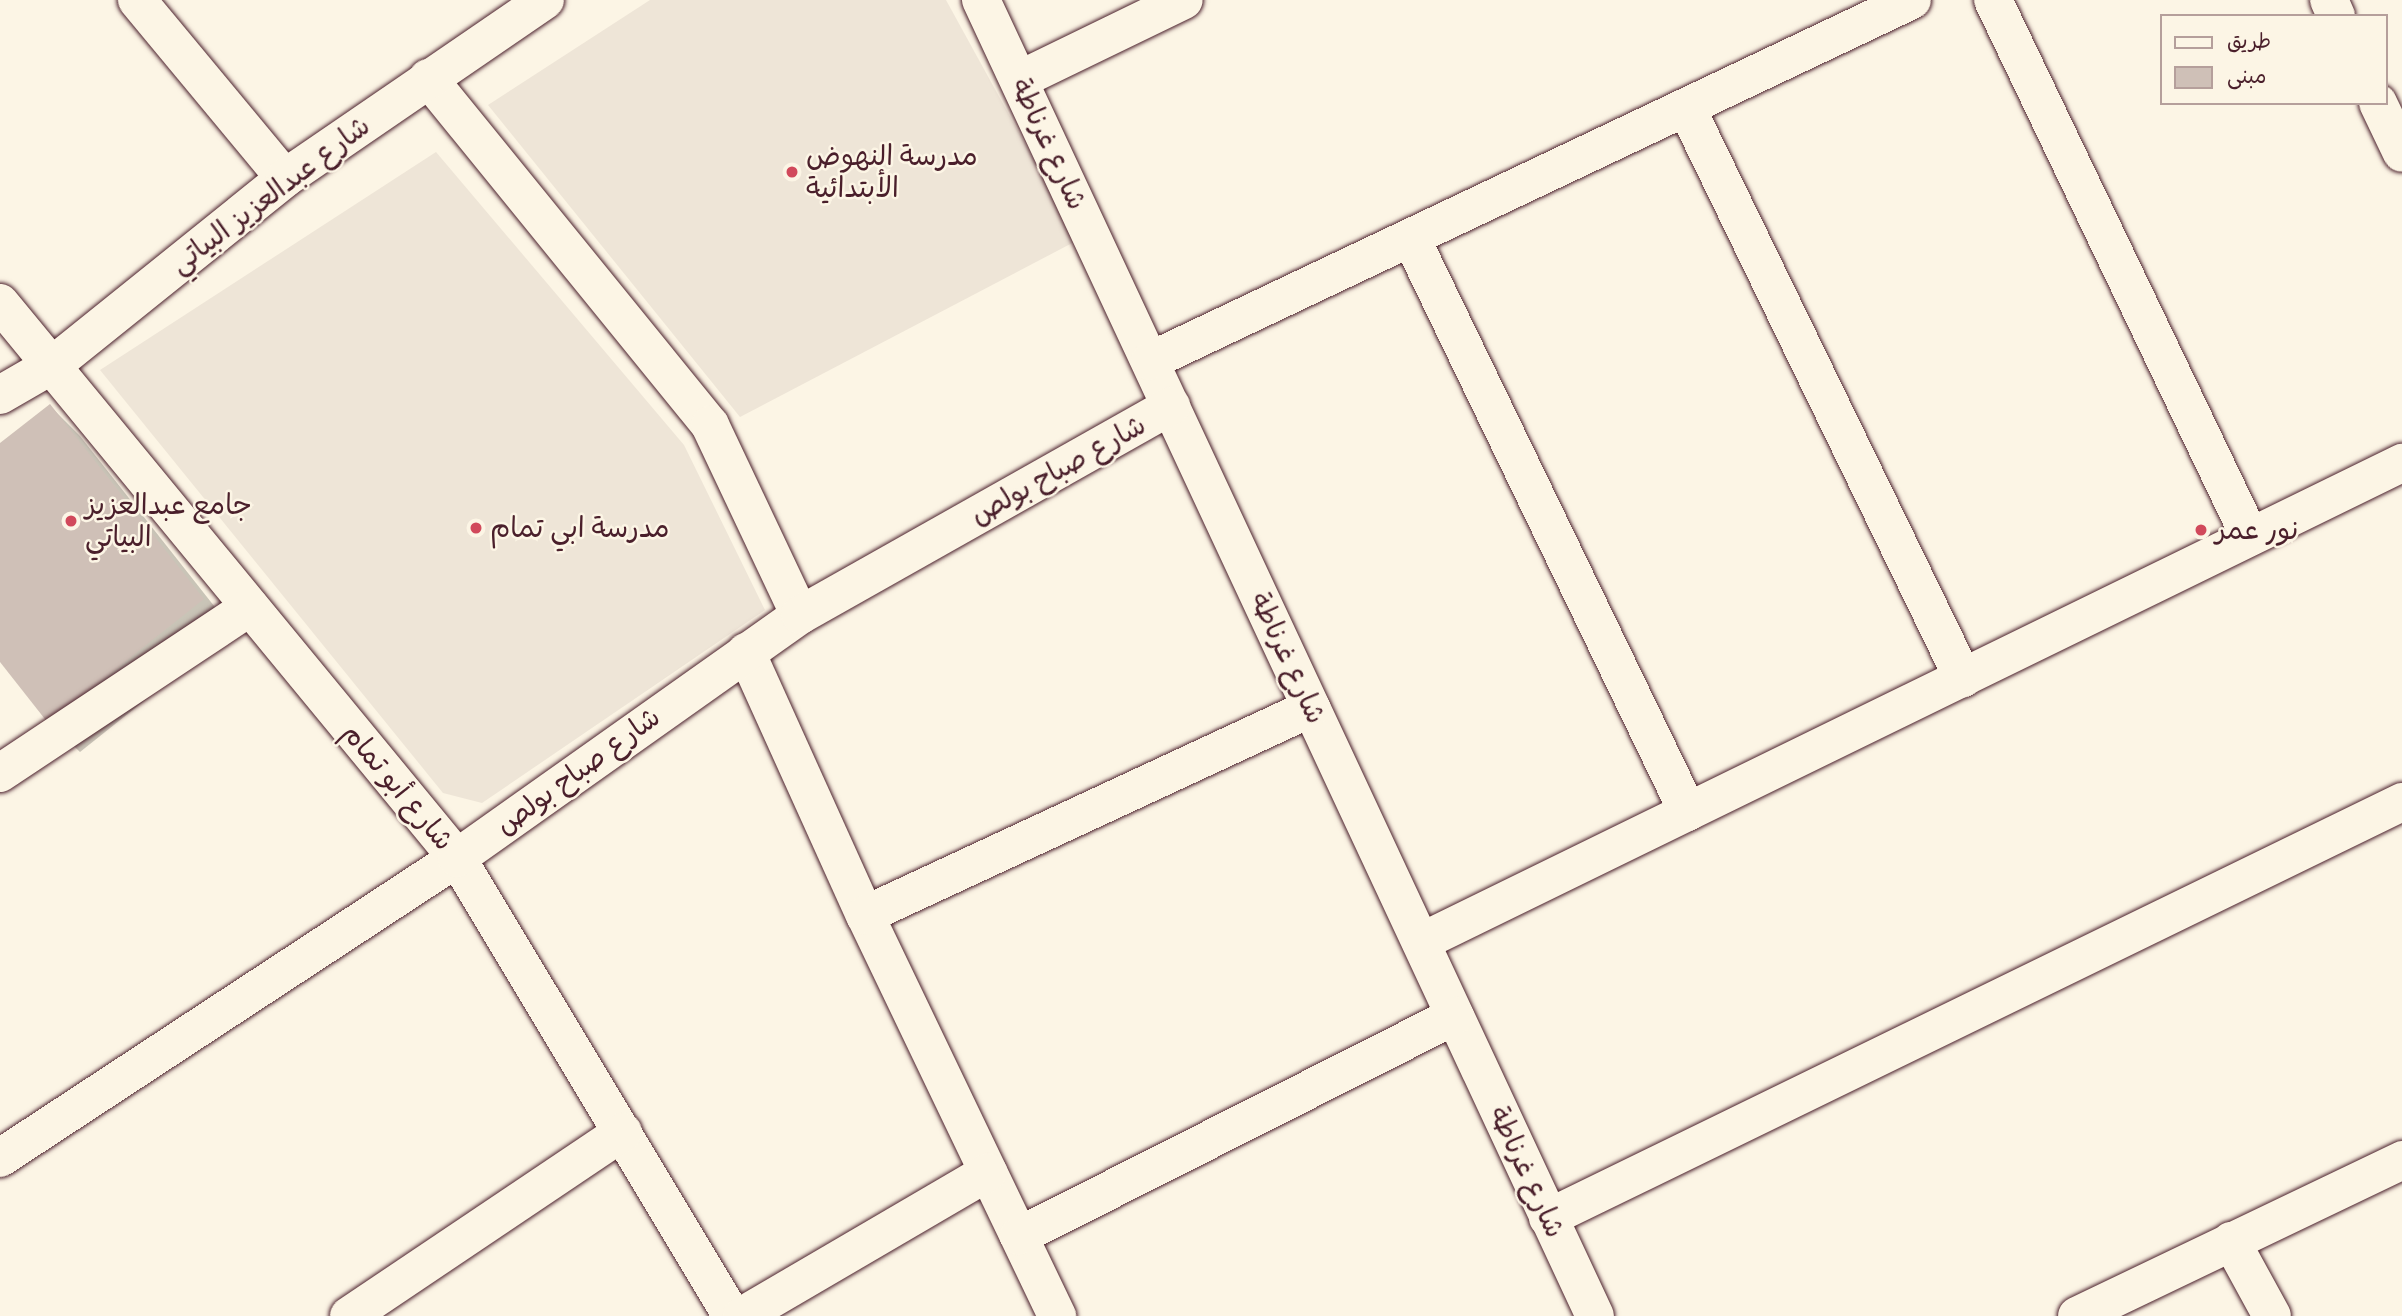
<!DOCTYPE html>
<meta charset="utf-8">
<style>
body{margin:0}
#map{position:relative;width:2402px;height:1316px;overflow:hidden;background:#fcf5e5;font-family:Caveat,"Playpen Sans Arabic",sans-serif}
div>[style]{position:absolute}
.built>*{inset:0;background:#eee5d7}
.shadow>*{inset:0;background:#0003}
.building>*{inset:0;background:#cfc0b7}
.roads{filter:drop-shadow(0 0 2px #4a1f2b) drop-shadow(0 0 2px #4a1f2b)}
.minor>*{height:38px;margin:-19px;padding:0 19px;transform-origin:19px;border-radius:19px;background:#fcf5e5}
.dots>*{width:19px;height:19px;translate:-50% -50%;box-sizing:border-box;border:4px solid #fcf5e5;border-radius:50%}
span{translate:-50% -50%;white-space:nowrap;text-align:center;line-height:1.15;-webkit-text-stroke:5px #fcf5e5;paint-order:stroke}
.street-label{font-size:28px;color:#4a1f2b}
.poi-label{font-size:28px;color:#4a1f2b}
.left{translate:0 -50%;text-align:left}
.legend{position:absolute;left:2160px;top:14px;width:228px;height:91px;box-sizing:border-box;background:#fcf5e5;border:2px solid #b59f9b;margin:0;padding:9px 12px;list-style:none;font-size:21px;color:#4a1f2b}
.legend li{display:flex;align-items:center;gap:14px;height:35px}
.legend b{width:35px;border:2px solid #b59f9b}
</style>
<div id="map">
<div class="built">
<i style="clip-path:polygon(650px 0,946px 0,1078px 240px,740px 417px,488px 105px)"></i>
<i style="clip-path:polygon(436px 152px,684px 445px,765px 610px,482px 803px,443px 793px,100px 370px)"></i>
</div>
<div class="shadow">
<i style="clip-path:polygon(50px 406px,80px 436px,233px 630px,80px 752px,49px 722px,0 659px,0 445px)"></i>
</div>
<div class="building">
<i style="clip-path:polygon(50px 404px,204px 599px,48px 723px,0 662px,0 443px)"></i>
</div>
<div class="roads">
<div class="minor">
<i style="left:137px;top:0;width:231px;rotate:50.3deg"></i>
<i style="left:981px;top:0;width:1452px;rotate:64.99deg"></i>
<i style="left:1993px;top:0;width:595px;rotate:64.42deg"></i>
<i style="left:2329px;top:0;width:17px;rotate:66deg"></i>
<i style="left:428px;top:78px;width:447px;rotate:50.9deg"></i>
<i style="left:710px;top:425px;width:210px;rotate:64.7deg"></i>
<i style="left:1019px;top:80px;width:183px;rotate:-25.9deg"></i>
<i style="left:2378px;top:103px;width:55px;rotate:64.4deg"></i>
<i style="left:1686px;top:107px;width:635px;rotate:64.12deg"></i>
<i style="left:1411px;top:238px;width:637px;rotate:64.24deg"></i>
<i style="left:0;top:303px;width:719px;rotate:50.53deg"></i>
<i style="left:457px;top:858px;width:534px;rotate:59.02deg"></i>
<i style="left:1150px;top:361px;width:843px;rotate:-25.35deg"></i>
<i style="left:0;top:395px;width:62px;rotate:-29.9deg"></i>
<i style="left:54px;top:364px;width:297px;rotate:-38.8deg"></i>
<i style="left:285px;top:178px;width:315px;rotate:-34.4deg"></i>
<i style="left:746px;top:652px;width:289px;rotate:65.7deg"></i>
<i style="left:865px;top:915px;width:445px;rotate:64.4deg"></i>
<i style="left:0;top:773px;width:300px;rotate:-33.6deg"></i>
<i style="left:865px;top:915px;width:492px;rotate:-24.9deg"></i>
<i style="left:1421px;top:942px;width:1092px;rotate:-26.03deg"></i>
<i style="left:0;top:1158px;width:547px;rotate:-33.28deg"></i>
<i style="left:457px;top:858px;width:420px;rotate:-35.3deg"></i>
<i style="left:800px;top:615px;width:426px;rotate:-29.4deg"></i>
<i style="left:1548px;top:1218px;width:950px;rotate:-25.97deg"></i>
<i style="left:1019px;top:1236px;width:488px;rotate:-26.8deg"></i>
<i style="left:2231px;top:1241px;width:85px;rotate:61.3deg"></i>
<i style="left:349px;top:1316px;width:330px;rotate:-33.9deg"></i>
<i style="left:742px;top:1316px;width:285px;rotate:-30.3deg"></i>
<i style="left:2077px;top:1316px;width:361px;rotate:-25.6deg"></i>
</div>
</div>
<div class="dots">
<i style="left:792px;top:172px;background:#d1495b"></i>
<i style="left:71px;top:521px;background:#d1495b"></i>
<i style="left:476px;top:528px;background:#d1495b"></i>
<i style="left:2201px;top:530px;background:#d1495b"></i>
</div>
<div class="street-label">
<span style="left:1049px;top:144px;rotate:65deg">شارع غرناطة</span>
<span style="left:270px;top:195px;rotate:-37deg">شارع عبدالعزيز البياتي</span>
<span style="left:1058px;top:470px;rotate:-29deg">شارع صباح بولص</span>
<span style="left:1288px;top:658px;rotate:65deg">شارع غرناطة</span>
<span style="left:578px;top:771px;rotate:-36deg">شارع صباح بولص</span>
<span style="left:398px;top:787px;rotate:50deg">شارع أبو تمام</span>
<span style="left:1527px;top:1172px;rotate:65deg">شارع غرناطة</span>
</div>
<div class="poi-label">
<span class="left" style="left:806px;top:172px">مدرسة النهوض<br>الأبتدائية</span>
<span class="left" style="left:85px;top:521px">جامع عبدالعزيز<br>البياتي</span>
<span class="left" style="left:490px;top:528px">مدرسة ابي تمام</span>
<span class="left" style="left:2215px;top:530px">نور عمر</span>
</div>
<ul class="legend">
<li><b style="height:9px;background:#fcf5e5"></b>طريق</li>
<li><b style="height:19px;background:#cfc0b7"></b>مبنى</li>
</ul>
</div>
